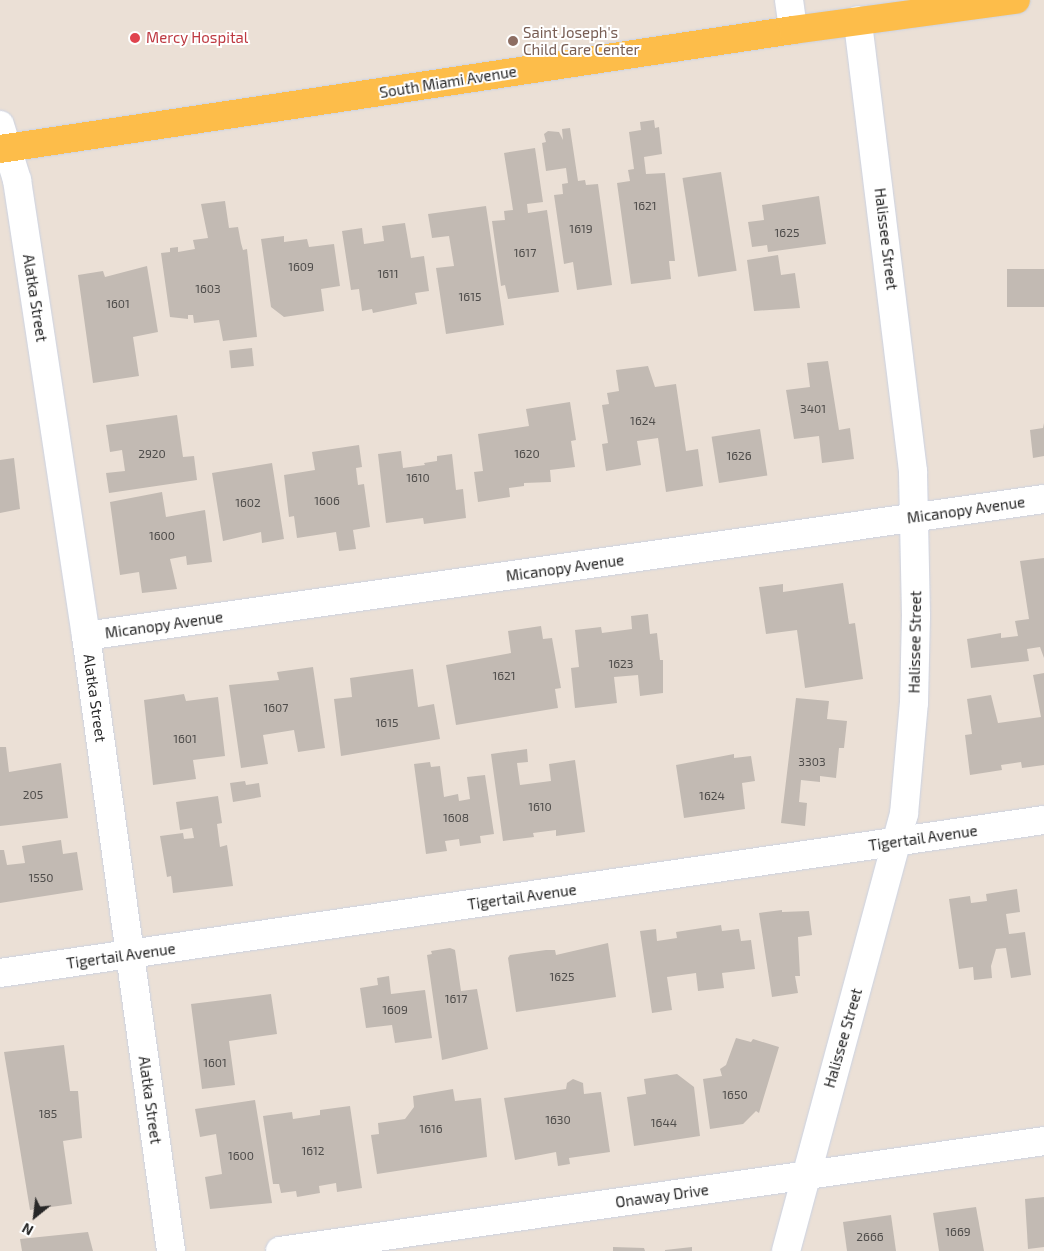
<!DOCTYPE html>
<style>
body{margin:0}
#map{position:relative;width:1044px;height:1251px;overflow:hidden;background:#ebe0d6;font-family:"Exo 2",sans-serif}
div>[style]{position:absolute}
.building>*{inset:0;background:#c2bab3;transform-origin:0 0}
.roads{filter:drop-shadow(0 0 1px #cbd2e2) drop-shadow(0 0 1px #cbd2e2)}
.minor>*{height:28px;margin:-14px;padding:0 14px;transform-origin:14px;border-radius:14px;background:#fff}
.major>*{height:28px;margin:-14px;padding:0 14px;transform-origin:14px;border-radius:14px;background:#fdbd4a}
.dots>*{width:14px;height:14px;translate:-50% -50%;box-sizing:border-box;border:2px solid #fff;border-radius:50%}
span{translate:-50% -50%;white-space:nowrap;text-align:center;line-height:1.15;-webkit-text-stroke:4px #fff;paint-order:stroke}
.number-label{font-size:12px;color:#4e4c4a}
.number-label span{-webkit-text-stroke-width:0}
.education-label{font-size:15px;color:#785e54}
.left{translate:0 -50%;text-align:left}
.health-label{font-size:15px;color:#be3a42}
.street-label{font-size:15px;color:#272727}
.north{position:absolute;left:10px;top:1191px;width:50px;height:50px;-webkit-text-stroke:4px #fff;paint-order:stroke;rotate:209deg;font-size:14px;font-weight:700;line-height:20px;text-align:center;color:#272727}
.north::after{content:'';display:block;margin:auto;width:18px;height:22px;background:#272727;clip-path:polygon(50% 0,100% 100%,50% 72%,0 100%)}
</style>
<div id="map">
<div class="building">
<i style="clip-path:polygon(654px 120px,655px 128px,659px 127px,662px 154px,644px 157px,646px 174px,665px 173px,675px 261px,669px 261px,671px 279px,631px 284px,617px 183px,630px 181px,628px 170px,634px 169px,629px 132px,641px 130px,640px 122px)"></i>
<i style="clip-path:polygon(570px 128px,578px 181px,585px 180px,586px 185px,598px 184px,612px 285px,577px 290px,573px 262px,564px 264px,554px 195px,563px 194px,562px 184px,568px 183px,566px 168px,546px 171px,542px 143px,546px 142px,544px 134px,548px 131px,559px 132px,563px 140px,562px 129px)"></i>
<i style="clip-path:polygon(535px 148px,543px 202px,527px 204px,528px 213px,547px 210px,559px 292px,508px 299px,505px 285px,501px 286px,492px 221px,505px 220px,504px 211px,513px 210px,504px 153px)"></i>
<i style="left:721px;top:172px;width:100px;height:39px;rotate:81deg"></i>
<i style="clip-path:polygon(819px 196px,826px 244px,768px 252px,767px 245px,752px 247px,748px 222px,764px 220px,762px 205px)"></i>
<i style="clip-path:polygon(225px 201px,229px 228px,238px 227px,241px 243px,243px 250px,247px 249px,257px 337px,223px 341px,219px 320px,194px 323px,193px 315px,188px 315px,188px 319px,170px 317px,161px 253px,170px 252px,170px 248px,178px 247px,178px 252px,195px 249px,193px 240px,208px 238px,201px 204px)"></i>
<i style="clip-path:polygon(486px 206px,504px 325px,446px 334px,436px 268px,454px 266px,449px 236px,432px 238px,428px 214px)"></i>
<i style="clip-path:polygon(405px 223px,411px 258px,424px 256px,429px 291px,415px 293px,417px 304px,373px 313px,372px 309px,362px 311px,359px 289px,351px 290px,342px 231px,362px 228px,364px 244px,384px 241px,382px 226px)"></i>
<i style="clip-path:polygon(284px 236px,284px 242px,307px 239px,309px 247px,334px 244px,340px 286px,321px 289px,324px 311px,284px 317px,271px 307px,261px 239px)"></i>
<i style="clip-path:polygon(778px 255px,781px 275px,795px 273px,800px 308px,754px 311px,747px 260px)"></i>
<i style="clip-path:polygon(147px 266px,158px 332px,133px 337px,139px 376px,93px 383px,78px 275px,103px 271px,105px 277px)"></i>
<i style="left:1044px;top:269px;width:38px;height:37px;rotate:90deg"></i>
<i style="left:252px;top:348px;width:18px;height:23px;rotate:84deg"></i>
<i style="clip-path:polygon(828px 361px,839px 430px,850px 428px,854px 459px,822px 463px,819px 436px,794px 439px,786px 390px,810px 387px,807px 363px)"></i>
<i style="clip-path:polygon(648px 366px,655px 387px,676px 384px,686px 451px,698px 449px,703px 486px,666px 492px,658px 438px,637px 441px,641px 465px,606px 471px,602px 444px,608px 443px,602px 405px,609px 404px,607px 393px,619px 391px,616px 370px)"></i>
<i style="clip-path:polygon(570px 402px,576px 440px,571px 441px,575px 467px,550px 470px,551px 482px,524px 483px,524px 486px,509px 488px,510px 497px,478px 502px,474px 472px,483px 471px,478px 434px,529px 426px,526px 409px)"></i>
<i style="clip-path:polygon(177px 415px,183px 457px,194px 456px,197px 480px,109px 493px,106px 473px,125px 471px,122px 450px,110px 452px,106px 425px)"></i>
<i style="clip-path:polygon(1044px 423px,1044px 456px,1033px 458px,1030px 430px,1043px 428px)"></i>
<i style="left:760px;top:429px;width:47px;height:49px;rotate:81deg"></i>
<i style="clip-path:polygon(359px 445px,362px 467px,356px 468px,358px 485px,364px 484px,370px 527px,353px 530px,356px 549px,339px 551px,336px 532px,297px 538px,294px 516px,289px 517px,284px 475px,315px 470px,312px 452px)"></i>
<i style="clip-path:polygon(401px 451px,403px 468px,425px 465px,424px 463px,437px 461px,437px 456px,452px 454px,456px 490px,463px 489px,466px 518px,424px 524px,423px 518px,386px 523px,378px 454px)"></i>
<i style="clip-path:polygon(14px 458px,20px 509px,0 513px,0 460px)"></i>
<i style="clip-path:polygon(272px 463px,284px 539px,262px 543px,261px 532px,223px 541px,212px 473px)"></i>
<i style="clip-path:polygon(162px 492px,166px 517px,205px 510px,212px 562px,187px 565px,186px 556px,170px 559px,177px 589px,142px 593px,139px 572px,120px 575px,110px 502px)"></i>
<i style="clip-path:polygon(1044px 558px,1044px 658px,1040px 647px,1027px 649px,1029px 661px,971px 668px,967px 639px,1001px 633px,1001px 638px,1018px 636px,1015px 621px,1029px 619px,1020px 561px)"></i>
<i style="clip-path:polygon(843px 583px,849px 624px,855px 623px,863px 679px,805px 688px,797px 630px,766px 634px,759px 587px,783px 584px,783px 592px)"></i>
<i style="clip-path:polygon(648px 614px,650px 634px,657px 633px,660px 660px,663px 660px,663px 693px,640px 696px,638px 675px,614px 677px,617px 703px,575px 708px,571px 668px,579px 667px,575px 630px,601px 627px,602px 633px,632px 629px,631px 616px)"></i>
<i style="clip-path:polygon(541px 626px,543px 639px,552px 638px,561px 688px,555px 689px,558px 708px,456px 725px,446px 665px,511px 653px,508px 631px)"></i>
<i style="clip-path:polygon(313px 667px,325px 748px,298px 752px,294px 730px,263px 735px,268px 764px,241px 768px,229px 685px,279px 680px,277px 672px)"></i>
<i style="clip-path:polygon(413px 669px,418px 707px,434px 704px,440px 739px,341px 756px,334px 699px,352px 697px,350px 678px)"></i>
<i style="clip-path:polygon(1044px 673px,1044px 765px,1022px 768px,1021px 762px,1001px 765px,1002px 770px,970px 775px,965px 735px,972px 734px,967px 699px,991px 695px,998px 723px,1041px 717px,1033px 675px)"></i>
<i style="clip-path:polygon(184px 694px,186px 701px,218px 697px,225px 756px,193px 760px,196px 779px,153px 785px,144px 700px)"></i>
<i style="clip-path:polygon(796px 698px,829px 701px,827px 719px,847px 721px,844px 748px,839px 748px,836px 778px,820px 776px,820px 782px,801px 780px,799px 802px,807px 803px,805px 826px,781px 823px)"></i>
<i style="clip-path:polygon(0 747px,6px 747px,9px 772px,61px 763px,68px 818px,0 826px)"></i>
<i style="clip-path:polygon(527px 749px,528px 762px,517px 763px,520px 785px,551px 781px,549px 764px,575px 760px,585px 832px,556px 836px,556px 830px,533px 833px,534px 837px,503px 841px,491px 754px)"></i>
<i style="clip-path:polygon(734px 754px,734px 758px,751px 756px,755px 781px,742px 783px,745px 809px,684px 818px,676px 765px)"></i>
<i style="clip-path:polygon(430px 762px,431px 767px,440px 766px,444px 797px,458px 794px,459px 801px,470px 799px,467px 777px,485px 775px,494px 834px,480px 836px,481px 843px,460px 846px,459px 839px,445px 841px,447px 851px,426px 854px,414px 764px)"></i>
<i style="clip-path:polygon(245px 781px,246px 785px,259px 783px,261px 797px,233px 802px,230px 783px)"></i>
<i style="clip-path:polygon(218px 796px,222px 823px,217px 824px,220px 847px,227px 845px,233px 886px,173px 893px,171px 876px,167px 877px,160px 836px,183px 833px,184px 839px,194px 838px,192px 828px,180px 830px,176px 802px)"></i>
<i style="clip-path:polygon(61px 840px,63px 854px,77px 852px,83px 890px,0 903px,0 850px,4px 850px,7px 865px,25px 863px,22px 846px)"></i>
<i style="clip-path:polygon(1017px 889px,1020px 912px,1006px 914px,1009px 934px,1025px 932px,1031px 975px,1011px 978px,1006px 948px,996px 949px,991px 966px,992px 978px,974px 980px,973px 967px,959px 969px,949px 899px,970px 896px,971px 903px,987px 901px,986px 894px)"></i>
<i style="clip-path:polygon(782px 910px,782px 912px,809px 911px,812px 935px,798px 937px,800px 976px,795px 976px,798px 993px,772px 997px,759px 913px)"></i>
<i style="clip-path:polygon(721px 925px,722px 931px,739px 929px,741px 941px,751px 940px,755px 969px,722px 973px,724px 988px,698px 991px,696px 973px,667px 977px,672px 1010px,652px 1013px,640px 931px,656px 929px,657px 941px,677px 938px,676px 932px)"></i>
<i style="clip-path:polygon(608px 943px,616px 997px,516px 1012px,508px 958px,510px 955px,546px 950px,555px 950px,556px 955px)"></i>
<i style="clip-path:polygon(450px 948px,455px 950px,461px 991px,477px 989px,488px 1049px,442px 1060px,427px 955px,432px 954px,431px 951px)"></i>
<i style="clip-path:polygon(389px 976px,391px 994px,425px 990px,432px 1038px,395px 1043px,392px 1025px,366px 1028px,360px 988px,378px 985px,377px 978px)"></i>
<i style="clip-path:polygon(271px 994px,277px 1034px,229px 1041px,235px 1085px,202px 1089px,191px 1004px)"></i>
<i style="clip-path:polygon(736px 1038px,751px 1042px,753px 1039px,779px 1047px,759px 1113px,756px 1111px,743px 1124px,710px 1129px,703px 1079px,722px 1076px,720px 1069px,726px 1065px)"></i>
<i style="clip-path:polygon(64px 1045px,70px 1091px,78px 1091px,82px 1138px,63px 1141px,72px 1204px,30px 1210px,4px 1052px)"></i>
<i style="clip-path:polygon(677px 1074px,694px 1087px,700px 1136px,634px 1146px,627px 1097px,646px 1094px,644px 1079px)"></i>
<i style="clip-path:polygon(573px 1079px,583px 1083px,584px 1094px,601px 1092px,610px 1152px,569px 1158px,570px 1164px,558px 1166px,556px 1152px,515px 1160px,504px 1098px,566px 1089px,567px 1083px)"></i>
<i style="clip-path:polygon(453px 1089px,455px 1101px,481px 1098px,487px 1157px,377px 1174px,371px 1135px,379px 1134px,378px 1123px,405px 1119px,414px 1107px,413px 1096px)"></i>
<i style="clip-path:polygon(255px 1100px,272px 1203px,210px 1209px,205px 1177px,222px 1174px,216px 1134px,200px 1137px,195px 1109px)"></i>
<i style="clip-path:polygon(350px 1106px,362px 1188px,337px 1192px,336px 1183px,319px 1186px,320px 1193px,297px 1197px,296px 1191px,281px 1193px,279px 1184px,273px 1184px,263px 1116px,292px 1112px,293px 1119px,320px 1115px,320px 1110px)"></i>
<i style="clip-path:polygon(1044px 1197px,1044px 1247px,1028px 1249px,1025px 1199px)"></i>
<i style="clip-path:polygon(976px 1207px,984px 1251px,939px 1251px,933px 1213px)"></i>
<i style="clip-path:polygon(891px 1215px,896px 1251px,847px 1251px,843px 1222px)"></i>
<i style="clip-path:polygon(88px 1232px,93px 1251px,22px 1251px,20px 1239px)"></i>
<i style="clip-path:polygon(613px 1247px,644px 1248px,645px 1251px,613px 1251px)"></i>
<i style="clip-path:polygon(692px 1247px,692px 1251px,665px 1251px,665px 1250px)"></i>
</div>
<div class="roads">
<div class="minor">
<i style="left:789px;top:0;width:30px;rotate:82deg"></i>
<i style="left:0;top:125px;width:58px;rotate:72.8deg"></i>
<i style="left:17px;top:180px;width:461px;rotate:81.4deg"></i>
<i style="left:86px;top:636px;width:621px;rotate:82.13deg"></i>
<i style="left:86px;top:636px;width:968px;rotate:-8.14deg"></i>
<i style="left:0;top:973px;width:1055px;rotate:-8.34deg"></i>
<i style="left:280px;top:1251px;width:772px;rotate:-8.19deg"></i>
<i style="left:786px;top:1251px;width:453px;rotate:-74.9deg"></i>
<i style="left:904px;top:814px;width:111px;rotate:-84.9deg"></i>
<i style="left:914px;top:703px;width:87px;rotate:-88.7deg"></i>
<i style="left:916px;top:616px;width:145px;rotate:-91.2deg"></i>
<i style="left:913px;top:471px;width:454px;rotate:-97deg"></i>
</div>
<div class="major">
<i style="left:0;top:149px;width:802px;rotate:-8.53deg"></i>
<i style="left:793px;top:30px;width:225px;rotate:-7.7deg"></i>
</div>
</div>
<div class="dots">
<i style="left:135px;top:38px;background:#e0444e"></i>
<i style="left:513px;top:41px;background:#8d6e63"></i>
</div>
<div class="number-label">
<span style="left:645px;top:206px">1621</span>
<span style="left:581px;top:229px">1619</span>
<span style="left:787px;top:233px">1625</span>
<span style="left:525px;top:253px">1617</span>
<span style="left:301px;top:267px">1609</span>
<span style="left:388px;top:274px">1611</span>
<span style="left:208px;top:289px">1603</span>
<span style="left:470px;top:297px">1615</span>
<span style="left:118px;top:304px">1601</span>
<span style="left:813px;top:409px">3401</span>
<span style="left:643px;top:421px">1624</span>
<span style="left:152px;top:454px">2920</span>
<span style="left:527px;top:454px">1620</span>
<span style="left:739px;top:456px">1626</span>
<span style="left:418px;top:478px">1610</span>
<span style="left:327px;top:501px">1606</span>
<span style="left:248px;top:503px">1602</span>
<span style="left:162px;top:536px">1600</span>
<span style="left:621px;top:664px">1623</span>
<span style="left:504px;top:676px">1621</span>
<span style="left:276px;top:708px">1607</span>
<span style="left:387px;top:723px">1615</span>
<span style="left:185px;top:739px">1601</span>
<span style="left:812px;top:762px">3303</span>
<span style="left:33px;top:795px">205</span>
<span style="left:712px;top:796px">1624</span>
<span style="left:540px;top:807px">1610</span>
<span style="left:456px;top:818px">1608</span>
<span style="left:41px;top:878px">1550</span>
<span style="left:562px;top:977px">1625</span>
<span style="left:456px;top:999px">1617</span>
<span style="left:395px;top:1010px">1609</span>
<span style="left:215px;top:1063px">1601</span>
<span style="left:735px;top:1095px">1650</span>
<span style="left:48px;top:1114px">185</span>
<span style="left:558px;top:1120px">1630</span>
<span style="left:664px;top:1123px">1644</span>
<span style="left:431px;top:1129px">1616</span>
<span style="left:313px;top:1151px">1612</span>
<span style="left:241px;top:1156px">1600</span>
<span style="left:958px;top:1232px">1669</span>
<span style="left:870px;top:1237px">2666</span>
</div>
<div class="education-label">
<span class="left" style="left:523px;top:41px">Saint Joseph's<br>Child Care Center</span>
</div>
<div class="health-label">
<span class="left" style="left:146px;top:38px">Mercy Hospital</span>
</div>
<div class="street-label">
<span style="left:448px;top:82px;rotate:-9deg">South Miami Avenue</span>
<span style="left:886px;top:239px;rotate:83deg">Halissee Street</span>
<span style="left:35px;top:298px;rotate:81deg">Alatka Street</span>
<span style="left:966px;top:510px;rotate:-8deg">Micanopy Avenue</span>
<span style="left:565px;top:568px;rotate:-8deg">Micanopy Avenue</span>
<span style="left:164px;top:625px;rotate:-8deg">Micanopy Avenue</span>
<span style="left:915px;top:642px;rotate:-89deg">Halissee Street</span>
<span style="left:95px;top:698px;rotate:82deg">Alatka Street</span>
<span style="left:923px;top:838px;rotate:-8deg">Tigertail Avenue</span>
<span style="left:522px;top:897px;rotate:-8deg">Tigertail Avenue</span>
<span style="left:121px;top:956px;rotate:-8deg">Tigertail Avenue</span>
<span style="left:843px;top:1038px;rotate:-74deg">Halissee Street</span>
<span style="left:150px;top:1100px;rotate:82deg">Alatka Street</span>
<span style="left:662px;top:1196px;rotate:-8deg">Onaway Drive</span>
</div>
<div class="north">N</div>
</div>
